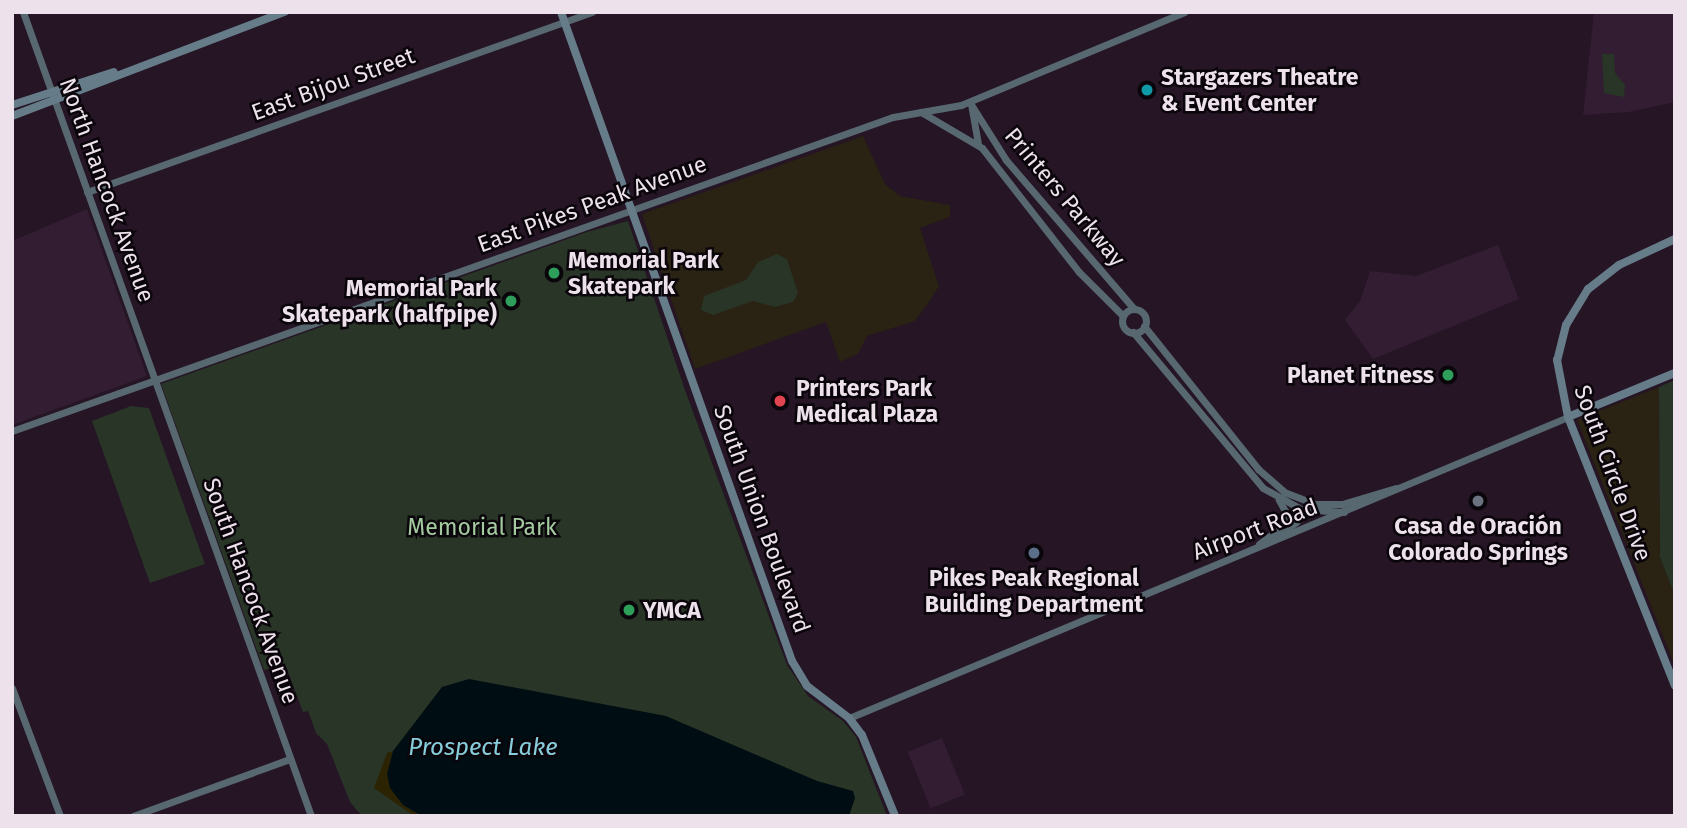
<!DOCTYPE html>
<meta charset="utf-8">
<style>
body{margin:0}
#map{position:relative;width:1687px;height:828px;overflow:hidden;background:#251525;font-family:"Fira Sans",sans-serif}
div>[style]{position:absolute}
.commercial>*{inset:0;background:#2a2212}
.built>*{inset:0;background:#321d32;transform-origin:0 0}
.green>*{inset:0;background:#283527}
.sand>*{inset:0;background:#2b2302}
.water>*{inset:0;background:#000d12}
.secondary>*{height:7px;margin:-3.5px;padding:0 3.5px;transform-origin:3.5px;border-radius:3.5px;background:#576871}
.secondary>.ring{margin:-3.5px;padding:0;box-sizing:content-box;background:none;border:7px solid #576871;border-radius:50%}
.primary>*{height:8px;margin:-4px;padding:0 4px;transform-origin:4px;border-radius:4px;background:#667c89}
.dots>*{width:19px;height:19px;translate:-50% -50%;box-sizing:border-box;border:4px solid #0a050a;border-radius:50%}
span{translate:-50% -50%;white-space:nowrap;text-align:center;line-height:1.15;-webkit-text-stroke:5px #0a050a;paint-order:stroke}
.poi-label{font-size:23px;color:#ede1ec;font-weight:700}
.left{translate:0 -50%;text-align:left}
.right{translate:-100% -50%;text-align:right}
.street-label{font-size:23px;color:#ede1ec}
.park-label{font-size:23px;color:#a4cba0}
.water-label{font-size:24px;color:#87cddb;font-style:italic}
.frame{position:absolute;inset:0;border:14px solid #ede1ec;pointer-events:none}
</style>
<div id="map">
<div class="commercial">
<i style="clip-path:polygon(863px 136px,885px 184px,900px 196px,950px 205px,950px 217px,920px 228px,939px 286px,927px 305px,915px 321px,867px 336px,858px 354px,840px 362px,826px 322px,695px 369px,642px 214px)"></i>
<i style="clip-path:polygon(1659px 387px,1660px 557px,1675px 596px,1675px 666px,1577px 420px)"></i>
</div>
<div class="built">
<i style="clip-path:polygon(1594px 12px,1675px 12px,1675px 102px,1629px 112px,1583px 115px)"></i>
<i style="clip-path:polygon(87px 209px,147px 376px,12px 425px,12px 241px)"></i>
<i style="clip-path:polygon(1498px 245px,1519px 299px,1373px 359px,1345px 320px,1360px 301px,1370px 271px,1416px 276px)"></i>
<i style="left:942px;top:738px;width:61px;height:37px;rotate:68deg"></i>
</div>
<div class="green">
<i style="clip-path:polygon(1602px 54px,1614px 54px,1615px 73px,1625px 85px,1624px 97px,1604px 93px)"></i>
<i style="clip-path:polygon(628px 221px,686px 393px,787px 665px,808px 696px,843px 721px,856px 737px,887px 816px,362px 816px,350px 802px,327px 744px,316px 733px,308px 711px,303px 712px,285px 664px,264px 670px,161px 384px,587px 232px)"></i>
<i style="clip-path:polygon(777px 254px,787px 259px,798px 293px,793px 302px,775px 307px,753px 301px,713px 315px,701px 310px,704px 296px,746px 280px,758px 262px)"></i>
<i style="clip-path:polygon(1675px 380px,1675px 596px,1660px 557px,1659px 387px)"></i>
<i style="clip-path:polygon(131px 406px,149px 408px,205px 564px,150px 583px,92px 421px)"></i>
</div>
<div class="sand">
<i style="clip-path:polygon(393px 751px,387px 774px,403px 805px,422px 816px,414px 816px,374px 788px,387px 753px)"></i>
</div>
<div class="water">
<i style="clip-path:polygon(469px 679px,666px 716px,817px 781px,853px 791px,855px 798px,849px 816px,422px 816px,403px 805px,390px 788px,387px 774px,393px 751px,442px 687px)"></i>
</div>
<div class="secondary">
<i style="left:23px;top:12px;width:854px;rotate:70.29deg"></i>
<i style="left:971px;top:104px;width:39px;rotate:80deg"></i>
<i style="left:972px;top:106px;width:64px;rotate:57.8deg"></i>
<i style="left:1006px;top:160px;width:196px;rotate:49.3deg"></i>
<i style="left:921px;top:112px;width:71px;rotate:30.5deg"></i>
<i style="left:982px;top:148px;width:157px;rotate:52deg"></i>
<i style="left:1079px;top:272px;width:62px;rotate:45deg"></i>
<i style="left:87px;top:192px;width:536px;rotate:-19.62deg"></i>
<i class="ring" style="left:1122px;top:309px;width:17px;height:17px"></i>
<i style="left:1144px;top:326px;width:183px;rotate:51.4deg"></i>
<i style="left:1258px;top:469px;width:35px;rotate:41deg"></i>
<i style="left:1284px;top:492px;width:33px;rotate:21deg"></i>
<i style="left:1315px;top:504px;width:27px"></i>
<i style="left:1342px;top:504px;width:56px;rotate:-16.5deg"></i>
<i style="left:1133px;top:332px;width:203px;rotate:50.2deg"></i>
<i style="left:1263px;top:488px;width:43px;rotate:28.9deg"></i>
<i style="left:1301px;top:509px;width:43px;rotate:4deg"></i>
<i style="left:12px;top:431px;width:935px;rotate:-19.62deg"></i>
<i style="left:893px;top:117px;width:69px;rotate:-10deg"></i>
<i style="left:961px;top:105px;width:242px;rotate:-22.6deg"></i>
<i style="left:1277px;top:536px;width:24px;rotate:-36deg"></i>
<i style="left:1259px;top:544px;width:30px;rotate:-37deg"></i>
<i style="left:1283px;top:526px;width:15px;rotate:-82deg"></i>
<i style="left:1285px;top:511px;width:13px;rotate:-119deg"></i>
<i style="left:12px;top:688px;width:137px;rotate:69.4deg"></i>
<i style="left:849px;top:718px;width:779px;rotate:-22.72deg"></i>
<i style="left:133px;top:816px;width:167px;rotate:-20deg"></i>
</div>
<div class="primary">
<i style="left:561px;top:12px;width:689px;rotate:70.41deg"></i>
<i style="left:792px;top:661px;width:29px;rotate:59deg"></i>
<i style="left:807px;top:686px;width:53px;rotate:37.3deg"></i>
<i style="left:849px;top:718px;width:21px;rotate:53deg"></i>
<i style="left:862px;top:735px;width:87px;rotate:67.8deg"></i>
<i style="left:12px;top:105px;width:107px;rotate:-17.9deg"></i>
<i style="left:12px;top:116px;width:292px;rotate:-20.9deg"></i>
<i style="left:1675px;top:239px;width:62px;rotate:155.1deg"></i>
<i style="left:1619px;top:265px;width:39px;rotate:142deg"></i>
<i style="left:1588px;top:289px;width:42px;rotate:121.4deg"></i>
<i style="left:1566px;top:325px;width:36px;rotate:104deg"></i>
<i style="left:1557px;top:360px;width:58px;rotate:79.1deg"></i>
<i style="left:1568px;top:417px;width:289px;rotate:68.3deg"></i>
<i style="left:1568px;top:417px;width:116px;rotate:-22.4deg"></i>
</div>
<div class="dots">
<i style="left:1147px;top:90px;background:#0f9aa8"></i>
<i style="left:554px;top:273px;background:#2e9e5b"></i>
<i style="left:511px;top:301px;background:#2e9e5b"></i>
<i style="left:1448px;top:375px;background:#2e9e5b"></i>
<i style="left:780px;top:401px;background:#e0444e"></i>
<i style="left:1478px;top:501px;background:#6b7280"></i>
<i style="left:1034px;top:553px;background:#5c6f8a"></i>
<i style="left:629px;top:610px;background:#2e9e5b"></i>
</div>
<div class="poi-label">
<span class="left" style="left:1161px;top:90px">Stargazers Theatre<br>&amp; Event Center</span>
<span class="left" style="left:568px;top:273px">Memorial Park<br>Skatepark</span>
<span class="right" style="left:497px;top:301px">Memorial Park<br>Skatepark (halfpipe)</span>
<span class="right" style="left:1434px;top:375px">Planet Fitness</span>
<span class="left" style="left:796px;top:401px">Printers Park<br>Medical Plaza</span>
<span style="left:1478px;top:539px">Casa de Oración<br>Colorado Springs</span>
<span style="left:1034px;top:591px">Pikes Peak Regional<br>Building Department</span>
<span class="left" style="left:643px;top:610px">YMCA</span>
</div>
<div class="street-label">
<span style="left:333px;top:84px;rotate:-20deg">East Bijou Street</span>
<span style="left:107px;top:190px;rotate:70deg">North Hancock Avenue</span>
<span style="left:1065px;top:197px;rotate:50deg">Printers Parkway</span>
<span style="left:592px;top:204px;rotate:-20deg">East Pikes Peak Avenue</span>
<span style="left:1613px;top:473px;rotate:70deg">South Circle Drive</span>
<span style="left:762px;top:519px;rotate:70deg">South Union Boulevard</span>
<span style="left:1255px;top:529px;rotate:-21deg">Airport Road</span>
<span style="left:251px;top:591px;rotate:70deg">South Hancock Avenue</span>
</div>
<div class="park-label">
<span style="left:482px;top:527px">Memorial Park</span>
</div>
<div class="water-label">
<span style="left:483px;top:748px">Prospect Lake</span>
</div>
<div class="frame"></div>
</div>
